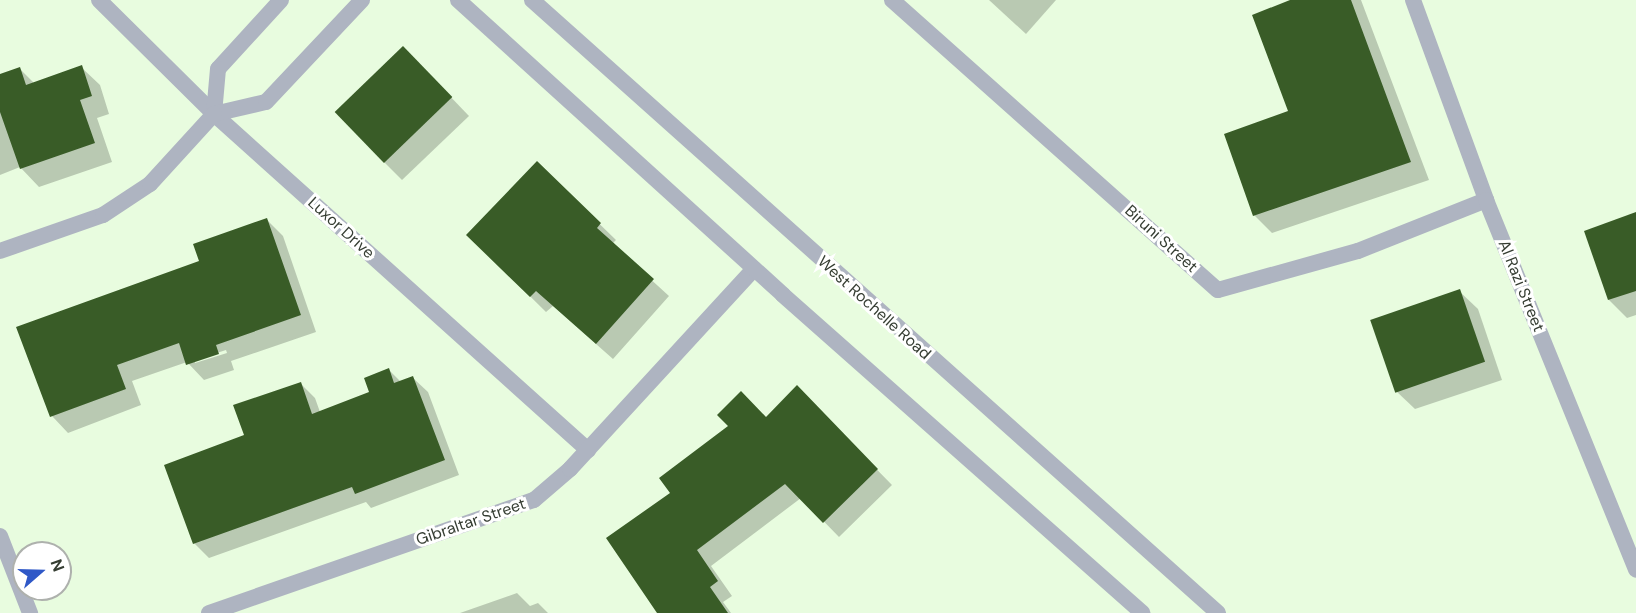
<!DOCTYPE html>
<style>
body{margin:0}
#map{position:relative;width:1636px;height:613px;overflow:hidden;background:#e8fcdf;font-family:"DM Sans",sans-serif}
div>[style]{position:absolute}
.shadow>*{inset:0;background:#0003}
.building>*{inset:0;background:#395c27;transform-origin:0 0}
.minor>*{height:16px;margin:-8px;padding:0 8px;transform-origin:8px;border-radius:8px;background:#aeb4c1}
.tertiary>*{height:16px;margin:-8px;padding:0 8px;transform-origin:8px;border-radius:8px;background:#aeb4c1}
span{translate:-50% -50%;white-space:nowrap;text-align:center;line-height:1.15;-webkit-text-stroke:6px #fff;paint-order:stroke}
.street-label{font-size:16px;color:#353d32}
.north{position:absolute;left:12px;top:541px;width:60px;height:60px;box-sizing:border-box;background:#fff;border:2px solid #aeb1ad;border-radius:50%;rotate:70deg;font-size:16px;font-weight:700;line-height:24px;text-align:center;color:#353d32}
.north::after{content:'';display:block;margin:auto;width:21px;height:27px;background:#2f58c7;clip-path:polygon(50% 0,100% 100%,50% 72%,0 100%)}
</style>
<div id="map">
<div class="shadow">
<i style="clip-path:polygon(989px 0,1056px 0,1026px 34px)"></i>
<i style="clip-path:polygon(1295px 0,1361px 0,1429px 180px,1272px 233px,1254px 215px,1290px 112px)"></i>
<i style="clip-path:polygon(421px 66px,469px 116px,402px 180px,384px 162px)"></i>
<i style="clip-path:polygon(81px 67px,100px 85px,109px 114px,97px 118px,112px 162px,39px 187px,20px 167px,0 175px,0 76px,20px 69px,34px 83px)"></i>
<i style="clip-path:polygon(537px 163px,616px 240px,612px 244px,669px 296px,613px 359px,553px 306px,546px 312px,468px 235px)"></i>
<i style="clip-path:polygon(1636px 214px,1636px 315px,1627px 318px,1609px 300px)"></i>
<i style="clip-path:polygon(evenodd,267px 220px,283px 236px,316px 332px,231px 361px,234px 370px,204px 380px,187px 362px,132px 381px,141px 405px,68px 433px,52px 416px,18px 328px,201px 262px,267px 220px,226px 350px,227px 353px,195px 363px,195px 360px,226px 350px)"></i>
<i style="clip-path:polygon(1459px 291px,1478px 309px,1502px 380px,1415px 409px,1396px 391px)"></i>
<i style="clip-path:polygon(389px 370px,401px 382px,413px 378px,428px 392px,459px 475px,371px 508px,366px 502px,209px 558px,194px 543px,246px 436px,300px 383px,315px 398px,320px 412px,371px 393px)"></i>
<i style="clip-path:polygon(797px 388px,892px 485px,839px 537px,801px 498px,711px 566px,732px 596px,723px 602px,731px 613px,659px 613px,672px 493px,766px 418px)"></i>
<i style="clip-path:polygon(517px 593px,530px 606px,538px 603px,548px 613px,460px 613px)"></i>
</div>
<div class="building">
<i style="clip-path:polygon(1290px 0,1351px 0,1411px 162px,1253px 216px,1224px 134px,1288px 111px,1252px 15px)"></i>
<i style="left:403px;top:46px;width:71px;height:95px;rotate:46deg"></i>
<i style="clip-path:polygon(82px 65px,92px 96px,80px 100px,95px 143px,20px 169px,0 112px,0 74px,20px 67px,26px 85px)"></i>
<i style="clip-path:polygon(537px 161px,601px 223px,597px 228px,654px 279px,596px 344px,536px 291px,530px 297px,466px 235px)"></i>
<i style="clip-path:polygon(1636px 212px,1636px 291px,1608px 300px,1584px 231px)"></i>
<i style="clip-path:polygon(267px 218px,301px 315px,216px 345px,219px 354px,186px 365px,179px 343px,117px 365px,126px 389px,50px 417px,16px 327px,199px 261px,193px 244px)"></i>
<i style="left:1460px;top:289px;width:77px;height:95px;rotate:71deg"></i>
<i style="clip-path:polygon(389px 368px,394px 383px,413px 376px,445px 460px,355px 494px,352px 487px,193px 544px,164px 465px,244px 435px,233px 405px,301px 382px,312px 414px,369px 392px,364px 378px)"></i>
<i style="clip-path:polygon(797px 385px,878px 469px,823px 523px,785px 484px,697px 550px,718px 581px,710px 587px,728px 613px,657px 613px,606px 538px,670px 493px,659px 478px,728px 426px,717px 415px,741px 391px,766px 417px)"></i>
</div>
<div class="minor">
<i style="left:99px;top:0;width:162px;rotate:44.7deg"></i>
<i style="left:214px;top:114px;width:503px;rotate:41.94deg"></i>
<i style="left:281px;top:0;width:93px;rotate:132.4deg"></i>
<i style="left:218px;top:69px;width:45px;rotate:95.1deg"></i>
<i style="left:214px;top:114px;width:53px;rotate:-13deg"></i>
<i style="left:266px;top:102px;width:140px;rotate:-46.7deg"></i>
<i style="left:892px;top:0;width:436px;rotate:41.7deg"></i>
<i style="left:1218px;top:290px;width:145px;rotate:-15.6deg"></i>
<i style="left:1358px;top:251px;width:138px;rotate:-21.7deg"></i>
<i style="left:1413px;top:0;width:213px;rotate:69.9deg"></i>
<i style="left:1486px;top:200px;width:399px;rotate:67.9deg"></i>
<i style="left:0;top:251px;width:109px;rotate:-19.3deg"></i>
<i style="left:103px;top:215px;width:56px;rotate:-33.4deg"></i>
<i style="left:150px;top:184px;width:95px;rotate:-47.6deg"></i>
<i style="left:0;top:536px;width:83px;rotate:68.7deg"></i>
<i style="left:209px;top:613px;width:344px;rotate:-19.2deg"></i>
<i style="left:534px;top:500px;width:48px;rotate:-40.7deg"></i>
<i style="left:570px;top:469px;width:272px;rotate:-47.4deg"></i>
</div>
<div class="tertiary">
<i style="left:458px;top:0;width:439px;rotate:42.2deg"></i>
<i style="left:783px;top:295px;width:480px;rotate:41.5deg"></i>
<i style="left:532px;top:0;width:920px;rotate:41.78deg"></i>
</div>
<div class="street-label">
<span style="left:341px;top:228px;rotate:42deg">Luxor Drive</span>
<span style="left:1161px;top:239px;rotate:42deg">Biruni Street</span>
<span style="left:1521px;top:286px;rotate:68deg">Al Razi Street</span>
<span style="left:874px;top:308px;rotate:42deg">West Rochelle Road</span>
<span style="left:471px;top:522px;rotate:-19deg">Gibraltar Street</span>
</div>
<div class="north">N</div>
</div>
